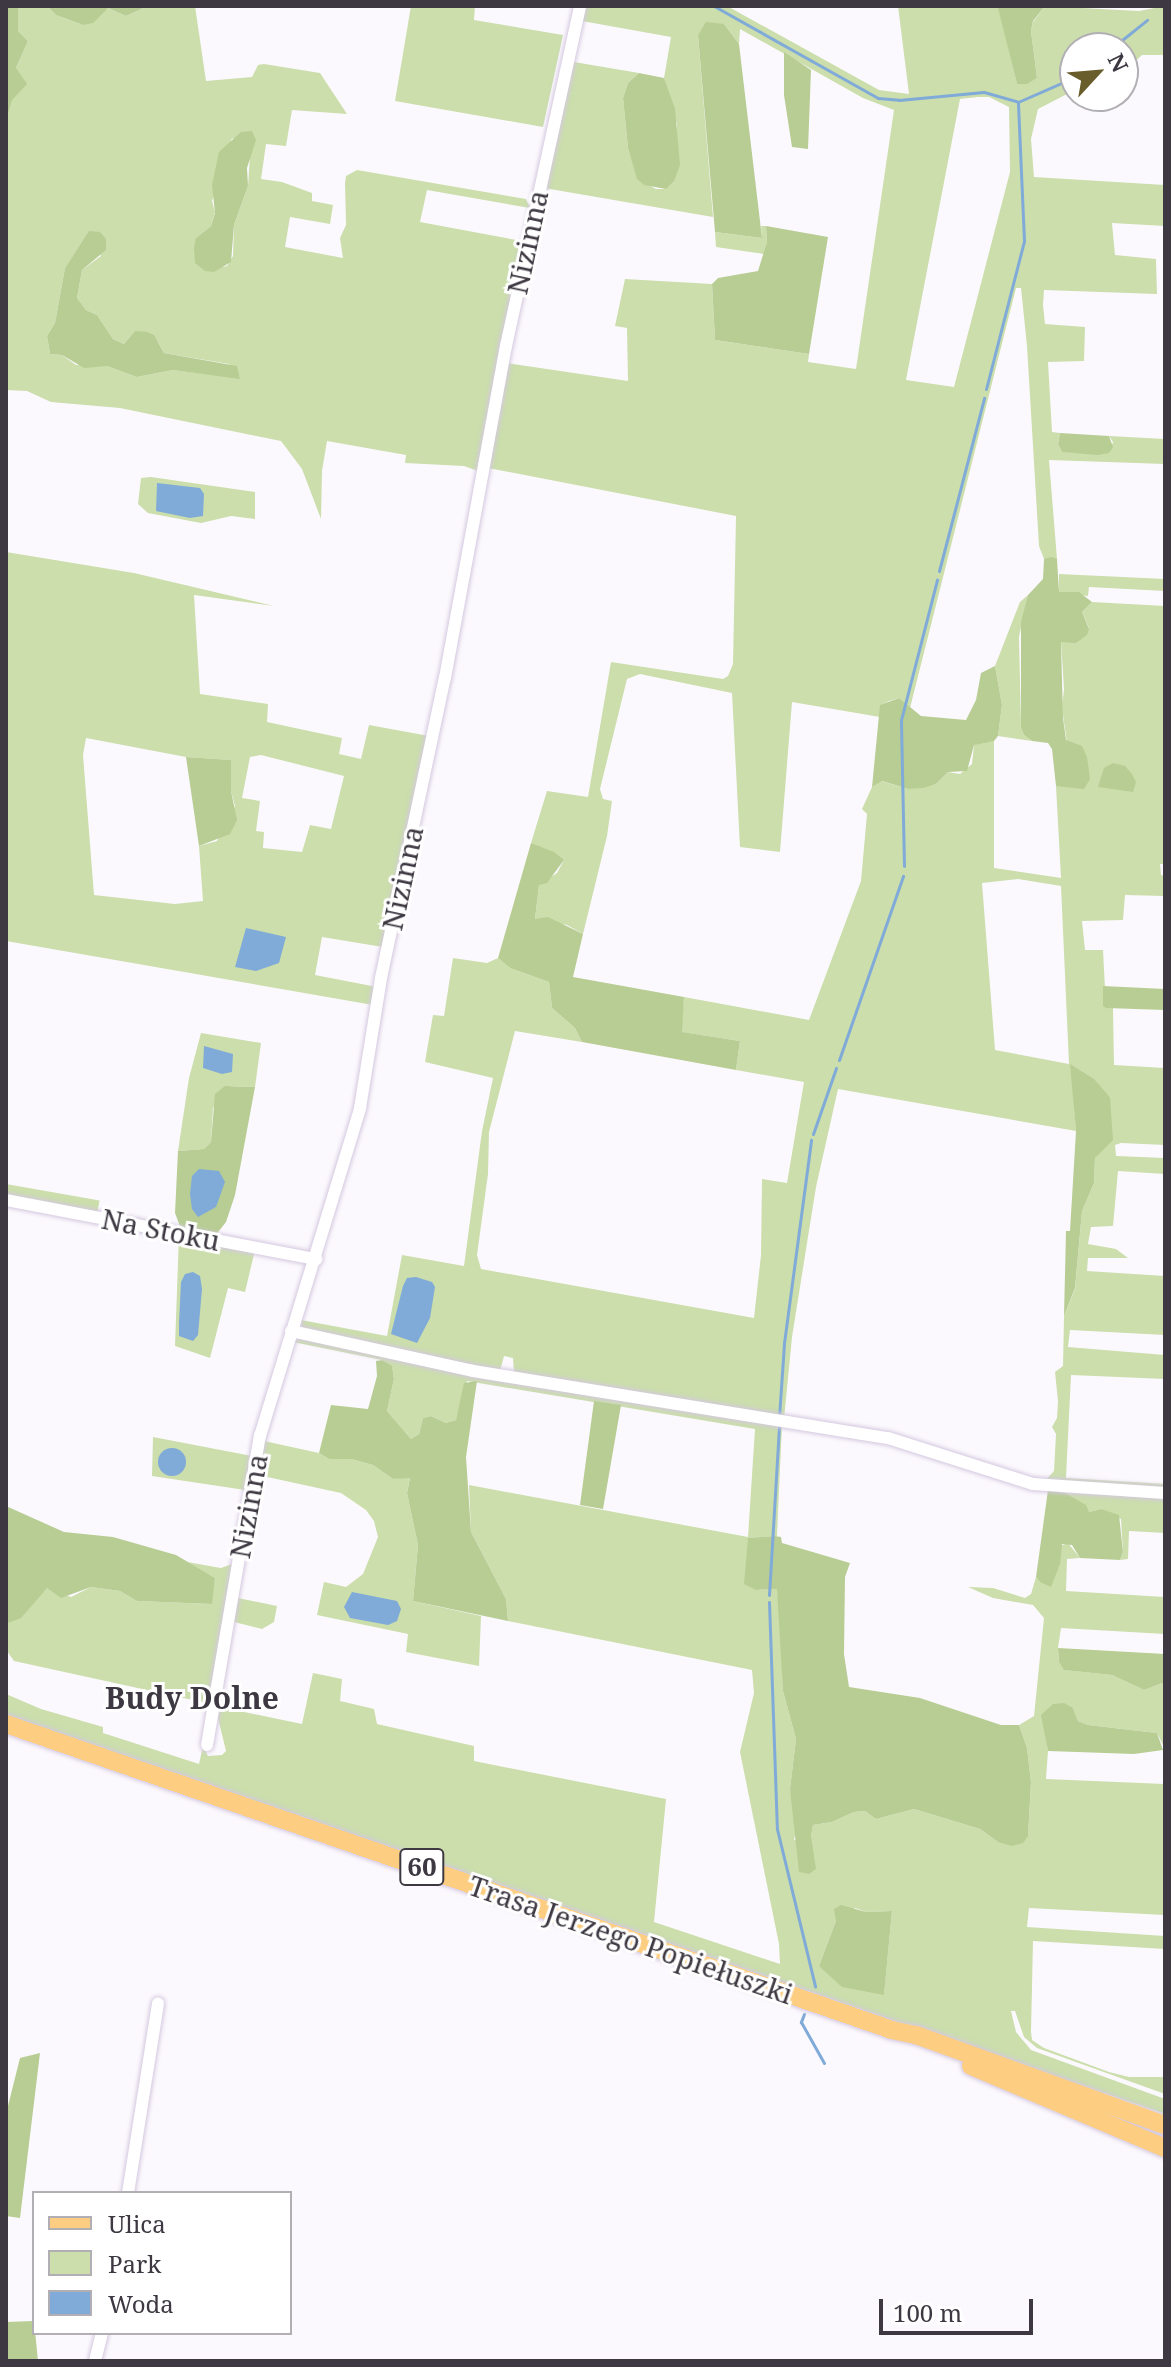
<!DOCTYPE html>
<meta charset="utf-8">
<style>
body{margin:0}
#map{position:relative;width:1171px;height:2367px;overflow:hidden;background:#fcf9fe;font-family:"Noto Serif",serif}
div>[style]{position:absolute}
.green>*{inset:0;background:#cbdeac;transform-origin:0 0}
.forest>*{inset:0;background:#b7cd93}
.water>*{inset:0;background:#80aad8}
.round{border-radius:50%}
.stream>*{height:3px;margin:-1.5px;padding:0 1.5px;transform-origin:1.5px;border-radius:1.5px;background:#80aad8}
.roads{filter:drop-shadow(0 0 2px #d4c8df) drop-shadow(0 0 2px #d4c8df)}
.street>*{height:12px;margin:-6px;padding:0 6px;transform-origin:6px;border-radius:6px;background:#fff}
.primary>*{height:18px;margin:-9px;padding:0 9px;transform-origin:9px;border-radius:9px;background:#fdce82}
span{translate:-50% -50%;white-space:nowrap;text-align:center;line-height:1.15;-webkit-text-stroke:6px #fff;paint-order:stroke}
.shield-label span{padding:2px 6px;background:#fff;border:2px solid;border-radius:6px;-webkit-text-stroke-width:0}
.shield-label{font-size:26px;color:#3d3841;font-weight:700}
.street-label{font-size:28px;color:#3d3841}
.neighbourhood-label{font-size:30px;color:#3d3841;font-weight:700}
.frame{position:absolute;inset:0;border:8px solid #3d3841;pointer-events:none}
.legend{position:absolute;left:32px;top:2191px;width:260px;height:144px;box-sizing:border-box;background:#fff;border:2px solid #b1afb3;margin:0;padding:10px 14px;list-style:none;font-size:24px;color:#3d3841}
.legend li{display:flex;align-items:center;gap:16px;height:40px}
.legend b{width:40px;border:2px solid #b1afb3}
.north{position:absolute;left:1059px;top:32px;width:80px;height:80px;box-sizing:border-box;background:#fff;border:2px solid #b1afb3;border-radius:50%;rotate:64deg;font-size:22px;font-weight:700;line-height:32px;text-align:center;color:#3d3841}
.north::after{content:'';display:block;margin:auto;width:28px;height:36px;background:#695e2b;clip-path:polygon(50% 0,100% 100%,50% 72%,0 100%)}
.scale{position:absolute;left:879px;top:2299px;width:154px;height:36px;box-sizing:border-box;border:4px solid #3d3841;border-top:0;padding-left:10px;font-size:24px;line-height:28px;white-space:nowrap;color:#3d3841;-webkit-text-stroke:6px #fff;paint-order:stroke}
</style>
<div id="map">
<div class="green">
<i style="clip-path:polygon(evenodd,18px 6px,47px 6px,56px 15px,83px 25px,108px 8px,126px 16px,148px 6px,195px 6px,206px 81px,252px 77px,258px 65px,264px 64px,320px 73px,347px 114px,292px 110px,286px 146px,266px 144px,261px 179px,282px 182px,312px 193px,312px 201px,333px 205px,330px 224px,290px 217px,285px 247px,343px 258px,340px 238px,346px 225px,345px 183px,346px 176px,357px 170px,526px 199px,530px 208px,427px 190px,420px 222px,522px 241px,478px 471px,464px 466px,405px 463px,406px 455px,327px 441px,322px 471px,321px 519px,302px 469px,281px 441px,120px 408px,51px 402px,27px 391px,6px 390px,6px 120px,16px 68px,28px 41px,18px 31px,18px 6px,232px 138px,250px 155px,248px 186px,234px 225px,233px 256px,227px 266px,205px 271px,196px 238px,211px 226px,215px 212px,212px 201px,232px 138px,18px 6px,89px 232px,101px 256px,82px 270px,77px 298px,86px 310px,97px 315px,113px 339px,124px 344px,135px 331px,158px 342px,164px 353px,229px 364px,240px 378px,173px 370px,137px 377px,107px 366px,76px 365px,62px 355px,50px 354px,47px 336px,55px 323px,65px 268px,89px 232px)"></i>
<i style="clip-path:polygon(411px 6px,475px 6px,474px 20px,563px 35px,543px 127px,395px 101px)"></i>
<i style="clip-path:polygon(evenodd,584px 6px,727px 6px,879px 90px,909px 94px,898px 6px,1004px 6px,999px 9px,1017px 84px,1026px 84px,1037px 78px,1031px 31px,1033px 22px,1045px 6px,1139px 11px,1165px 6px,1165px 55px,1142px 55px,1123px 73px,1123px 48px,1075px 48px,1075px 90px,1038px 109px,1031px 139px,1034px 177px,1165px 185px,1165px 226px,1112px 223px,1115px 255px,1156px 259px,1157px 294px,1044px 290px,1043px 305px,1045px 324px,1085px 327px,1084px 361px,1048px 362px,1052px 432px,1060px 433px,1058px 444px,1062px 452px,1109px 453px,1113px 442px,1109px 436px,1165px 439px,1165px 464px,1049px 460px,1057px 559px,1044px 559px,1039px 546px,1027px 346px,1021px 288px,1016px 288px,910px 708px,899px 698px,889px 701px,881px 705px,880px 717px,792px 702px,780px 852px,740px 847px,732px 693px,640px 674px,627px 679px,600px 789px,603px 799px,612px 801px,607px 836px,583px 934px,567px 925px,535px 919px,539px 885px,557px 873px,564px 860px,531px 843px,547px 791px,588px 797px,611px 662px,723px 679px,728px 676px,733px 664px,736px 516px,488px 468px,506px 363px,628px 381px,627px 328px,615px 326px,625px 279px,712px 284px,715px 340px,809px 354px,808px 362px,856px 369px,894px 110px,863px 98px,740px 29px,739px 44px,724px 24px,698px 35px,713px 217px,544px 188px,574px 62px,639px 73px,628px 83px,623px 98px,628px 148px,638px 179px,656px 189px,666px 189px,677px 125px,664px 78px,671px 37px,582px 21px,584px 6px,978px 97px,989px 97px,1009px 107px,1010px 172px,954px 387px,906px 380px,960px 99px,978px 97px)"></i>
<i style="clip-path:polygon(761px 226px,766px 226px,767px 242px,764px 254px,716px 247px,715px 232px,762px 238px)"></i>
<i style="clip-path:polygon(151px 477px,255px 492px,255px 519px,231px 516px,201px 523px,148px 513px,138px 504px,141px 478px)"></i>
<i style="clip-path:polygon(evenodd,6px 552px,134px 573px,274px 606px,194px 595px,200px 694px,268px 704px,267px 722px,342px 738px,339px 754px,361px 759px,369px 725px,429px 736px,383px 947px,322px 937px,315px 975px,377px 987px,373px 1005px,6px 941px,6px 552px,86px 738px,186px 757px,231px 760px,231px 791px,235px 806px,217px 841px,199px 846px,203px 901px,175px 904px,94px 895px,83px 755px,86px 738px,6px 552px,261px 755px,344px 776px,331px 829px,310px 825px,302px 852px,263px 848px,264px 832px,256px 831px,260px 801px,242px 798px,250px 757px,261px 755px)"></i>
<i style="clip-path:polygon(1059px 574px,1165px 579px,1165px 591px,1089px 587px,1088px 596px,1059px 593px)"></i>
<i style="clip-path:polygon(1028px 595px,1019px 637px,1021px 726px,1024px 735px,1032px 741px,998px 736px,1002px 705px,995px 666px,1020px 602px)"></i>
<i style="clip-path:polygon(evenodd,1092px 602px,1165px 606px,1165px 864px,1160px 864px,1161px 875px,1165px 876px,1165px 896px,1125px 895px,1123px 920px,1082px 921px,1085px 950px,1103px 950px,1106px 1008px,1113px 1008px,1114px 1065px,1165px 1068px,1165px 1145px,1121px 1143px,1115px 1145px,1116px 1156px,1165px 1158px,1165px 1174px,1118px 1171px,1113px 1226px,1091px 1227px,1088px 1244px,1116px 1249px,1128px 1258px,1088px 1258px,1087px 1271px,1165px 1276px,1165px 1335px,1070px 1330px,1068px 1347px,1165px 1355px,1165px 1379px,1071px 1375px,1066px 1478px,1165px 1484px,1165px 1491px,1043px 1483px,1054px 1471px,1056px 1434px,1052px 1427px,1057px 1418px,1058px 1401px,1055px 1372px,1063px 1366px,1064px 1316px,1075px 1289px,1082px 1211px,1094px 1183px,1095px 1158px,1106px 1145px,1110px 1097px,1093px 1079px,1071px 1065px,1076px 1131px,838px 1089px,816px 1187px,792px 1337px,784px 1419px,514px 1373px,513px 1358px,504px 1356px,500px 1371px,302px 1328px,301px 1320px,387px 1336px,402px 1255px,464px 1266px,482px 1131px,493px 1078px,425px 1062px,433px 1015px,444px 1016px,453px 958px,487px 963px,498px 958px,510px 968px,549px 982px,552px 1008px,575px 1028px,582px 1042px,515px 1031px,489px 1132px,488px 1174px,477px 1255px,481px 1269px,754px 1318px,761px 1255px,762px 1179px,787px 1183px,804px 1082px,736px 1070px,740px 1041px,681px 1032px,684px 997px,809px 1020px,861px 881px,867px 814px,862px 809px,872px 787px,881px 781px,908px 789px,936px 784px,948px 772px,960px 774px,972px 764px,974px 745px,981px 742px,994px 741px,994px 868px,1061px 878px,1056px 786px,1073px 785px,1062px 708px,1064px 689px,1061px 641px,1089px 628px,1082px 612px,1092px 602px,1018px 879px,1061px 886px,1069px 1064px,995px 1050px,982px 883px,1018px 879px)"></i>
<i style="clip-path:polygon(201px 1033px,261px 1043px,255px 1087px,230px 1086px,213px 1108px,211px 1142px,204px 1149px,178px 1151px,189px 1078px)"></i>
<i style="left:6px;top:1184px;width:95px;height:13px;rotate:10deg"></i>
<i style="clip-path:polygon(179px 1235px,255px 1250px,245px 1292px,228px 1288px,210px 1358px,175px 1346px)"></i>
<i style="clip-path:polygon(evenodd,303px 1337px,782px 1424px,777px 1536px,748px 1538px,756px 1590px,777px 1589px,780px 1608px,783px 1691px,796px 1739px,790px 1789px,797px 1826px,794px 1840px,811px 1836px,813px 1825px,832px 1822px,854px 1812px,865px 1811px,876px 1819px,914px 1809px,980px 1829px,998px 1842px,1028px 1836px,1031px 1782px,1027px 1748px,1019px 1725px,1034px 1716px,1044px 1618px,1033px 1605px,993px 1598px,968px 1587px,993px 1588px,1025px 1598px,1031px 1594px,1036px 1577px,1040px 1582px,1060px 1546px,1068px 1543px,1080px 1558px,1067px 1559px,1066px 1591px,1165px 1597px,1165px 1634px,1061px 1628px,1058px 1648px,1059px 1662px,1065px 1670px,1112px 1675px,1144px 1690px,1165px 1682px,1165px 1749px,1157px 1733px,1088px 1725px,1078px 1721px,1073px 1708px,1044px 1721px,1048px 1751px,1046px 1779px,1165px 1784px,1165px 1915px,1029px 1908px,1027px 1927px,1165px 1936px,1165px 1949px,1033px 1941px,1031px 2032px,1032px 2040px,1044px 2048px,1109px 2072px,1129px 2077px,1165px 2077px,1165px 2094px,1037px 2048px,1024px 2037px,1015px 2011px,1011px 2011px,1016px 2032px,1031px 2050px,1165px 2099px,1165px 2114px,6px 1715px,6px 1694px,41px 1709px,103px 1727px,103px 1733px,199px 1764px,203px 1746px,208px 1756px,222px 1755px,226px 1751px,218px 1718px,220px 1707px,302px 1724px,313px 1673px,342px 1679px,340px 1701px,374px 1709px,377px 1724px,474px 1746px,474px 1761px,666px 1799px,654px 1922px,780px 1964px,779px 1944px,740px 1752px,754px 1693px,752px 1670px,508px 1621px,506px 1599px,471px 1532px,469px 1485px,748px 1537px,755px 1429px,467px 1381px,456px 1420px,446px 1423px,431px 1416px,423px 1418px,419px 1434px,411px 1439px,387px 1411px,394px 1379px,392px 1367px,382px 1360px,293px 1342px,303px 1337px,855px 1908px,866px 1912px,892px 1911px,884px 1994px,819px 1966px,836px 1921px,855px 1908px)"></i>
<i style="clip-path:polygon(153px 1437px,252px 1456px,245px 1490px,152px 1476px)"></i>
<i style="clip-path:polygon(264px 1441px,319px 1453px,329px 1459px,351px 1459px,373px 1465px,393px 1479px,410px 1477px,407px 1493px,418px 1545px,413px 1601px,481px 1616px,479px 1666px,406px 1652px,408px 1634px,317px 1615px,324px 1582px,346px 1587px,363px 1574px,378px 1537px,374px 1521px,366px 1510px,341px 1493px,258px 1475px)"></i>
<i style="clip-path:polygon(1065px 1493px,1165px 1498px,1165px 1533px,1129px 1531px,1128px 1559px,1120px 1560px,1123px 1552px,1121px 1519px,1101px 1509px,1089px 1512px)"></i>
<i style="clip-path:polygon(187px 1562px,221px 1568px,232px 1564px,211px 1704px,14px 1661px,7px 1651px,8px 1623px,47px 1588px,71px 1597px,91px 1587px,120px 1591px,137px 1601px,211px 1604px,215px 1578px)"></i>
<i style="clip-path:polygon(238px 1598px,277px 1606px,274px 1622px,262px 1629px,234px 1622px)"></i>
</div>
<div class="forest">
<i style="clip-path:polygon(6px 6px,18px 6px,18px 31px,28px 41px,16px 68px,27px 84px,12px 100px,6px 120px)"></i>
<i style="clip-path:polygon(47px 6px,148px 6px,126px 16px,108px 8px,93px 23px,83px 25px,56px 15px)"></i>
<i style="clip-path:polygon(1004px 6px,1045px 6px,1033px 21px,1031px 31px,1037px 78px,1027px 84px,1017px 84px,998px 8px)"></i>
<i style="clip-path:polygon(706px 22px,724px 24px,739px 44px,762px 238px,715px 232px,698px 35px)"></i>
<i style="clip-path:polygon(784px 52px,811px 70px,808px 149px,792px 147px,784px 95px)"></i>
<i style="clip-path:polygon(639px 73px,664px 78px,675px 109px,680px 165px,674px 181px,666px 189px,644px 185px,637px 179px,628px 148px,623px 98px,628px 83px)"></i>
<i style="clip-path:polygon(252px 131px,256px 140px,247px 168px,248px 186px,234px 225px,231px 262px,214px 272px,205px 271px,195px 263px,194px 248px,196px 238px,211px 226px,215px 213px,212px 185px,219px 152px,241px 132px)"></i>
<i style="clip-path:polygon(766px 226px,828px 237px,809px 354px,715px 340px,712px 284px,718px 278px,758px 271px,767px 242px)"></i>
<i style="clip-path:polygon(89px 231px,100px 232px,106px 239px,106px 250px,82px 270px,77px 298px,86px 310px,97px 315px,113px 339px,124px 344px,135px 331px,147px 332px,154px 335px,164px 353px,237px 366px,240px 379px,173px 370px,137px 377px,107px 366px,84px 368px,62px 355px,50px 354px,47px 336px,55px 323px,65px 268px)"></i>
<i style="clip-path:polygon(1060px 433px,1109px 436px,1113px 447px,1109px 453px,1098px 455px,1062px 452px,1058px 444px)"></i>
<i style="clip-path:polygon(1052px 557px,1057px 559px,1059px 592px,1079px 592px,1092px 602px,1082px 612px,1089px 629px,1087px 635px,1076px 643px,1061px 642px,1063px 718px,1066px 740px,1082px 746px,1087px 757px,1090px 779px,1084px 789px,1056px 786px,1052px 749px,1048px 743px,1032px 741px,1024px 735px,1021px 727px,1021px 622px,1028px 595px,1043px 579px,1044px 559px)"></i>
<i style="clip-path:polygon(995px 666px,1002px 705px,998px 736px,994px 741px,974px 745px,967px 771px,948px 772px,936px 784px,923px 788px,908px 789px,882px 781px,872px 787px,880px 705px,899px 698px,921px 716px,966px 720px,976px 700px,981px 673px)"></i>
<i style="clip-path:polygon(186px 757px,231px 760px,231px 791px,237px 820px,230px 834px,199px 846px)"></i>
<i style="clip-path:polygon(1113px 763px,1125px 766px,1132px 774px,1136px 782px,1133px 792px,1098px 787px,1104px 768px)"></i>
<i style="clip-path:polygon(531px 843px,554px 852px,564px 860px,547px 883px,539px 885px,535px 919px,548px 917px,583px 934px,573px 977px,684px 997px,682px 1032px,740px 1041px,736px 1070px,582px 1042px,575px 1028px,552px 1008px,549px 982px,510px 968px,498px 958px)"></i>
<i style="clip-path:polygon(1103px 986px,1165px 989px,1165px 1010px,1106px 1008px,1103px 1006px)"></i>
<i style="clip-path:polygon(1070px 1064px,1094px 1079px,1110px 1097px,1113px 1140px,1095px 1158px,1094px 1183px,1082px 1211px,1075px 1288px,1064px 1316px,1066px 1231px,1070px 1231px,1076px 1131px)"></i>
<i style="clip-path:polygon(225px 1086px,255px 1087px,235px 1195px,226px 1222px,215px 1236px,181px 1229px,175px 1213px,178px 1151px,204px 1149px,211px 1142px,215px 1094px)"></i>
<i style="clip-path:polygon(382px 1360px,392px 1366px,394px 1379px,387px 1411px,411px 1439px,419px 1434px,423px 1418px,431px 1416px,446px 1423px,456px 1420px,464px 1383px,477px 1381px,466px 1457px,471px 1532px,506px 1599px,508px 1621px,413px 1601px,418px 1545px,407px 1493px,410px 1478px,393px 1479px,373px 1465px,351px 1459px,329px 1459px,319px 1453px,331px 1405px,368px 1409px,377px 1376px,376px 1361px)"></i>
<i style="clip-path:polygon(594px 1401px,621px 1405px,603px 1509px,580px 1505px)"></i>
<i style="clip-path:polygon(1048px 1490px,1065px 1493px,1086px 1505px,1089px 1512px,1101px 1509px,1119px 1515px,1123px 1552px,1120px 1560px,1080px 1558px,1072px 1545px,1062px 1544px,1060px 1564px,1051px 1587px,1040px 1582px,1036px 1577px)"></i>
<i style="clip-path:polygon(6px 1506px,64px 1532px,113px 1537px,176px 1555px,215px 1578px,212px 1604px,137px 1601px,120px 1591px,91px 1587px,61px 1598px,47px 1588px,21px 1618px,8px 1623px,6px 1628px)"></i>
<i style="clip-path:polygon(775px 1536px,781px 1537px,782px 1543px,850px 1563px,845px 1577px,844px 1654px,849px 1687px,920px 1698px,1001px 1725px,1019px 1725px,1027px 1748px,1031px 1782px,1028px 1836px,1023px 1843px,1012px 1846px,998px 1842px,980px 1829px,914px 1809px,876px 1819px,865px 1811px,854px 1812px,832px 1822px,813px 1825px,811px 1836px,816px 1869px,809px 1874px,799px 1872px,790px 1789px,796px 1739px,783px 1691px,777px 1589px,756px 1590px,744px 1584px,748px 1538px)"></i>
<i style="clip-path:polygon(1058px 1648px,1165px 1654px,1165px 1682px,1144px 1690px,1112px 1675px,1064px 1670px,1059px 1662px)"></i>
<i style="clip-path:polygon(1064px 1703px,1073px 1708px,1078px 1721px,1088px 1725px,1157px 1733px,1163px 1750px,1134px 1754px,1048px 1751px,1041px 1715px,1053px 1704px)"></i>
<i style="clip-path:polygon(841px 1905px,866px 1912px,892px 1911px,884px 1995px,842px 1987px,819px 1966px,836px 1921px,834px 1909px)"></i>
<i style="clip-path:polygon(40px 2053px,20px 2218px,6px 2216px,6px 2114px,20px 2058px)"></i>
<i style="clip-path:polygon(34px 2321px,38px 2361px,6px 2361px,6px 2322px)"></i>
</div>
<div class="water">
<i style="clip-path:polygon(157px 483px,200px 488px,204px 494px,203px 516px,190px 518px,156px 511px)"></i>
<i style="clip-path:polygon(246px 928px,286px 937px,279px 963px,256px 971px,235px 967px)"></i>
<i style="clip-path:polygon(204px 1046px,233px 1054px,232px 1072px,222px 1074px,203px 1068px)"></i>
<i style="clip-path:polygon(199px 1169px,219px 1171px,225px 1182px,216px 1207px,198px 1217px,192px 1209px,190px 1194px,192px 1176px)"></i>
<i style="clip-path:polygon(193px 1272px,200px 1276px,202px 1289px,198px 1335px,193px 1341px,179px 1336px,179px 1323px,181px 1282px,185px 1274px)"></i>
<i style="clip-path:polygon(416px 1277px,432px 1282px,435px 1287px,430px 1318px,417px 1343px,391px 1334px,403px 1286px,407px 1278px)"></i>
<i class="round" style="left:158px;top:1448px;width:28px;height:28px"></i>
<i style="clip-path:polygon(352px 1592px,397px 1601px,401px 1609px,397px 1621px,388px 1625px,350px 1618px,344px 1607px)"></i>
</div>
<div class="stream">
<i style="left:714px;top:6px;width:188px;rotate:29.3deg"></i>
<i style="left:878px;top:98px;width:21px;rotate:5deg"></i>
<i style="left:899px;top:100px;width:85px;rotate:-5.4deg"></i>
<i style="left:984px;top:92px;width:35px;rotate:16deg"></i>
<i style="left:1112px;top:48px;width:45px;rotate:-38.7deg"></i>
<i style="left:986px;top:389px;width:153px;rotate:-75.6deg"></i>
<i style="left:1024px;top:241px;width:139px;rotate:-92.5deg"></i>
<i style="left:1018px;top:102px;width:62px;rotate:-23.7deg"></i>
<i style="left:939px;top:571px;width:179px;rotate:-75.4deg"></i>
<i style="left:904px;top:866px;width:146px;rotate:-91.2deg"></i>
<i style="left:901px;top:720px;width:145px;rotate:-75.6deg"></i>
<i style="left:839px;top:1060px;width:195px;rotate:-70.8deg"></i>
<i style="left:813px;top:1134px;width:70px;rotate:-70.8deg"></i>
<i style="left:779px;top:1417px;width:74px;rotate:-86.1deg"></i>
<i style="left:784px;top:1343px;width:205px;rotate:-82.4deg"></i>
<i style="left:769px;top:1595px;width:170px;rotate:-86.6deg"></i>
<i style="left:769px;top:1602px;width:227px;rotate:88deg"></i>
<i style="left:777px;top:1829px;width:162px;rotate:76.4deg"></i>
<i style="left:804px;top:2014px;width:9px;rotate:111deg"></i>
<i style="left:801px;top:2022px;width:47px;rotate:60.7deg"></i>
</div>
<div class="roads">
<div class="street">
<i style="left:6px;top:1200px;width:316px;rotate:10.8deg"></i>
<i style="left:291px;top:1331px;width:186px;rotate:12.4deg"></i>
<i style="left:473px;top:1371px;width:420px;rotate:9.2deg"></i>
<i style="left:888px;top:1438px;width:152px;rotate:17.6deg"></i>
<i style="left:1033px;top:1484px;width:132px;rotate:3.9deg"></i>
<i style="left:207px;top:1745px;width:314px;rotate:-80.3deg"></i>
<i style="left:260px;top:1436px;width:343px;rotate:-73deg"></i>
<i style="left:360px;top:1108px;width:132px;rotate:-80.8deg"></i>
<i style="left:381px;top:978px;width:307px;rotate:-78deg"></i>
<i style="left:445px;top:678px;width:338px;rotate:-79.6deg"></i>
<i style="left:506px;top:346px;width:348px;rotate:-77.7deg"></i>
<i style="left:128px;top:2193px;width:192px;rotate:-81deg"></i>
<i style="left:95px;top:2361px;width:29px;rotate:-76deg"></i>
</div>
<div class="primary">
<i style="left:6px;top:1724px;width:937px;rotate:19.05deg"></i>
<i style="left:892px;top:2030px;width:25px;rotate:12deg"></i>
<i style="left:916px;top:2035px;width:265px;rotate:19.9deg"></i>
<i style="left:971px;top:2066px;width:211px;rotate:22.9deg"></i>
</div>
</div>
<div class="shield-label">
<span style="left:422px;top:1867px">60</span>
</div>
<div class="street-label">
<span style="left:527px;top:242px;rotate:-78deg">Nizinna</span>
<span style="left:402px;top:878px;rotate:-78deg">Nizinna</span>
<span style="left:161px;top:1229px;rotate:11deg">Na Stoku</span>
<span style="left:248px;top:1506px;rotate:-80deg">Nizinna</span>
<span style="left:631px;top:1939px;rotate:19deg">Trasa Jerzego Popiełuszki</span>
</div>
<div class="neighbourhood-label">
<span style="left:192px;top:1698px">Budy Dolne</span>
</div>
<div class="frame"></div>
<ul class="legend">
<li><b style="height:10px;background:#fdce82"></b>Ulica</li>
<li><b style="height:22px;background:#cbdeac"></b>Park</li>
<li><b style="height:22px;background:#80aad8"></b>Woda</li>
</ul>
<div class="north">N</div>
<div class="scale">100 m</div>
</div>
